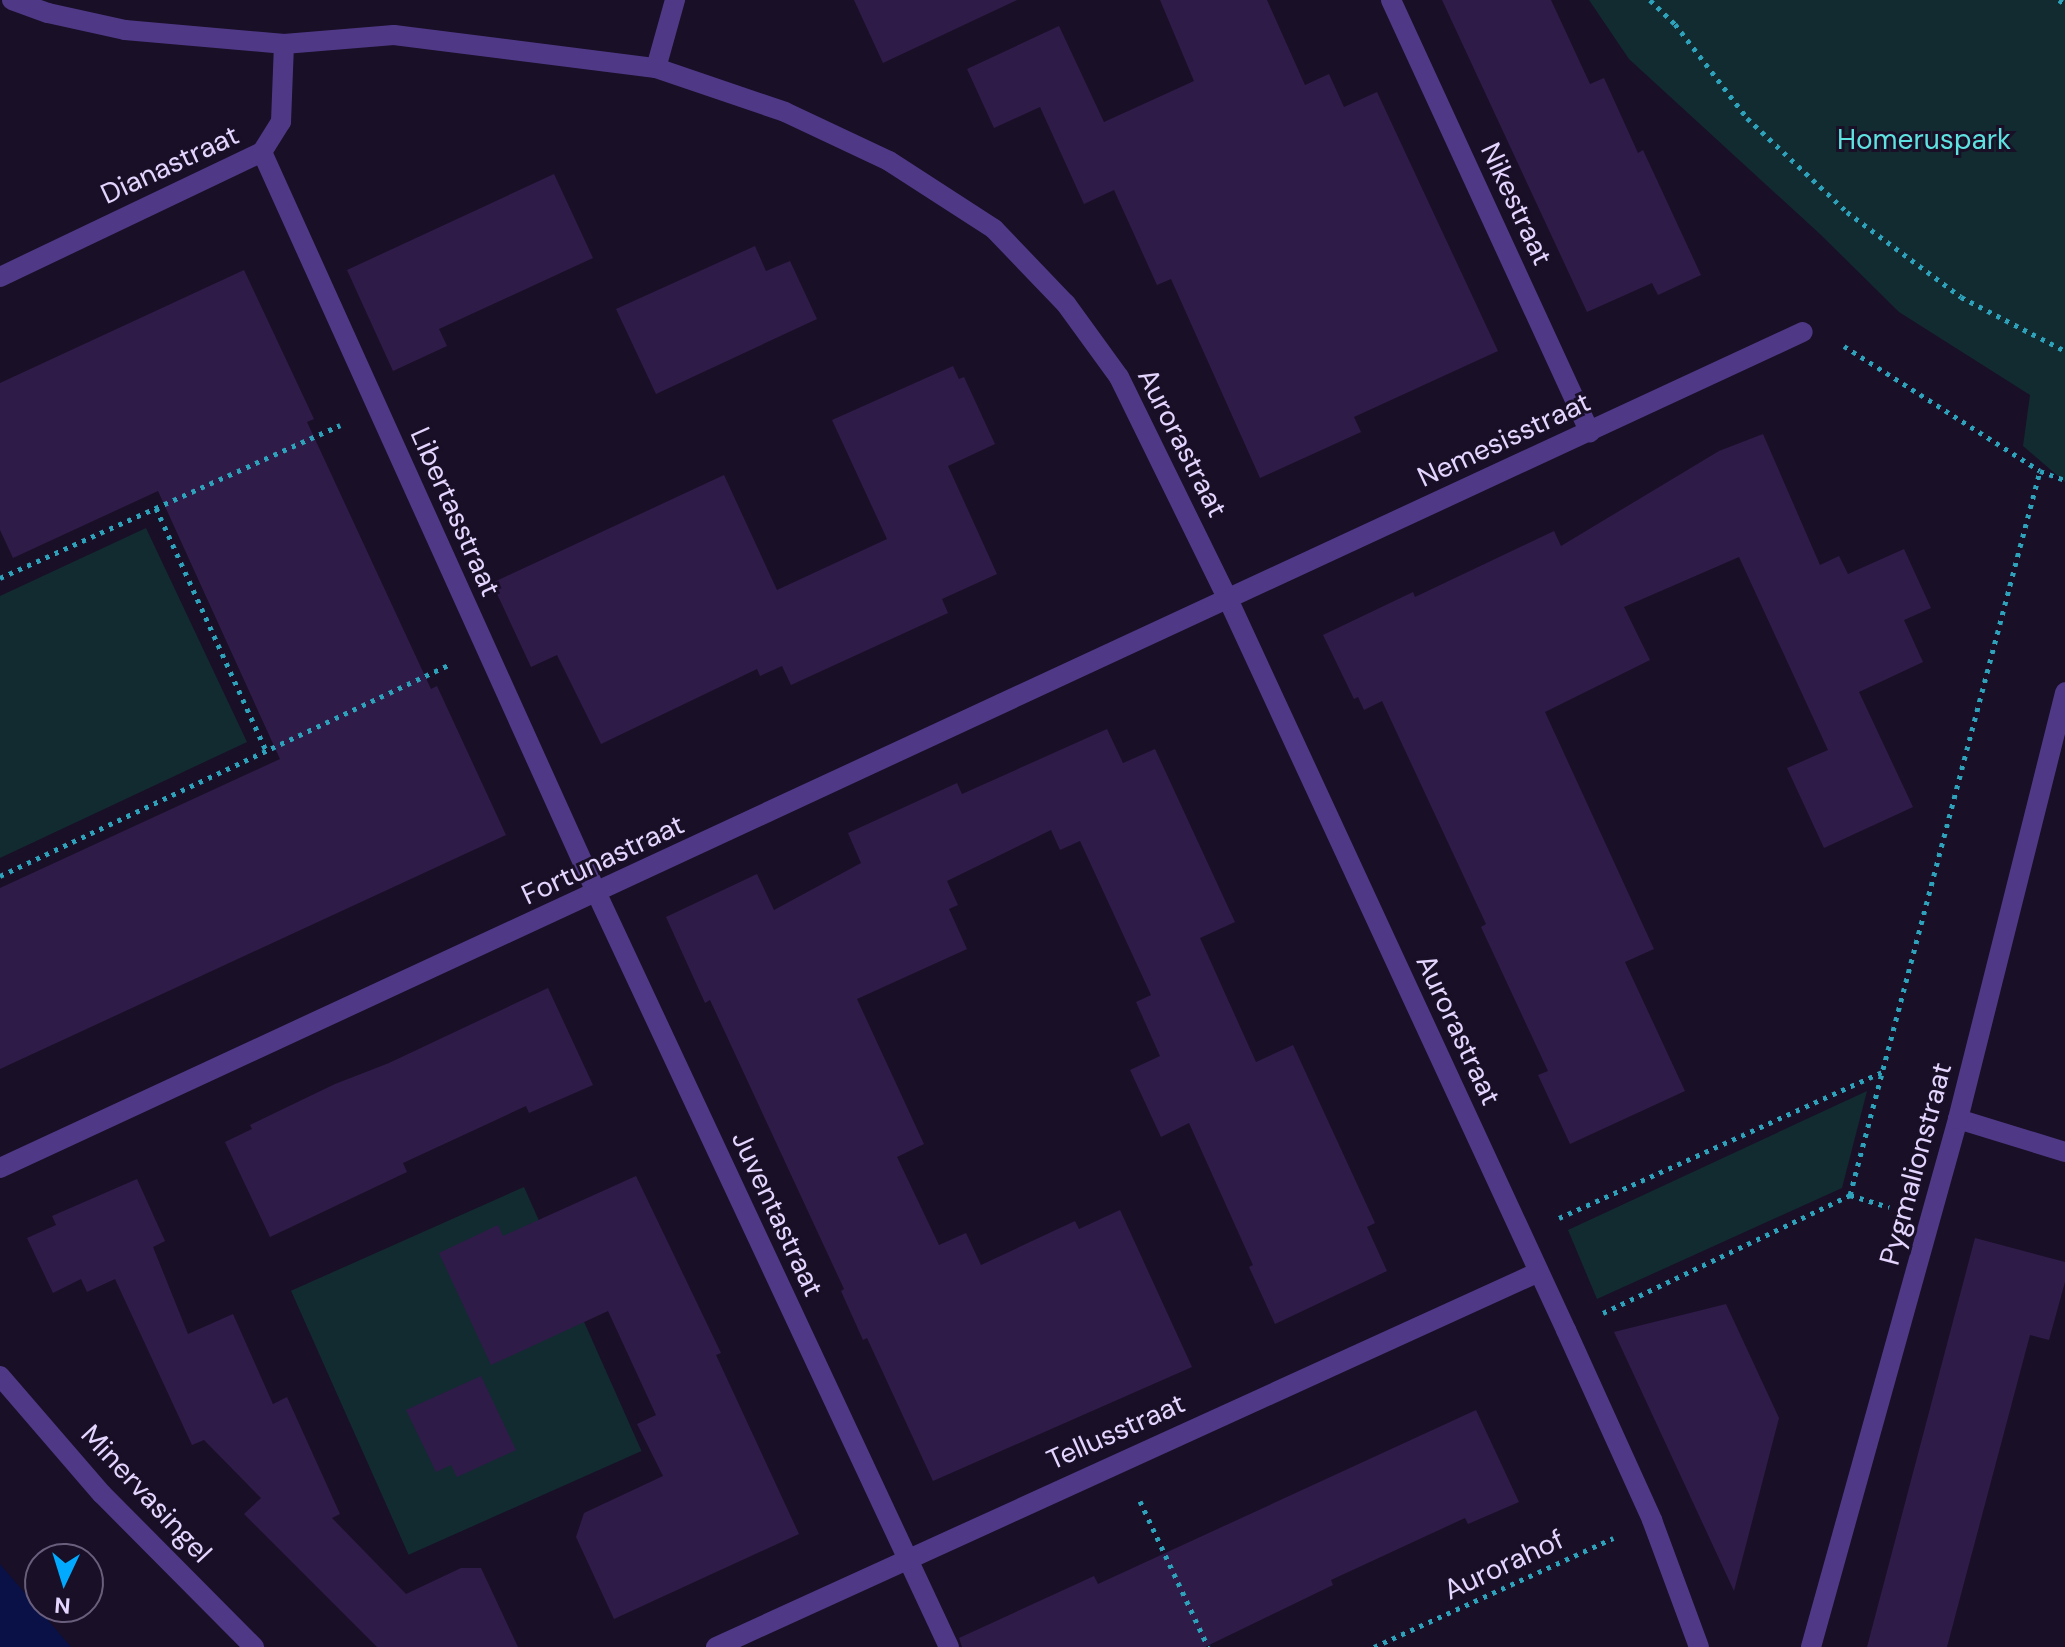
<!DOCTYPE html>
<style>
body{margin:0}
#map{position:relative;width:2065px;height:1647px;overflow:hidden;background:#190f27;font-family:"DM Sans",sans-serif}
div>[style]{position:absolute}
.green>*{inset:0;background:#122b31;transform-origin:0 0}
.water>*{inset:0;background:#091146}
.building>*{inset:0;background:#2f1b48}
.path>*{height:5px;margin-top:-2.5px;transform-origin:0;background:repeating-linear-gradient(90deg,#2ea2ba 0 4px,transparent 0 10px)}
.minor>*{height:20px;margin:-10px;padding:0 10px;transform-origin:10px;border-radius:10px;background:#4f3987}
span{translate:-50% -50%;white-space:nowrap;text-align:center;line-height:1.15;-webkit-text-stroke:6px #190f27;paint-order:stroke}
.park-label{font-size:28px;color:#5ee2e0}
.street-label{font-size:28px;color:#e4d5ff}
.north{position:absolute;left:24px;top:1543px;width:80px;height:80px;box-sizing:border-box;background:#190f27;border:2px solid #6a5e7d;border-radius:50%;rotate:184deg;font-size:22px;font-weight:700;line-height:32px;text-align:center;color:#e4d5ff}
.north::after{content:'';display:block;margin:auto;width:28px;height:36px;background:#01aaff;clip-path:polygon(50% 0,100% 100%,50% 72%,0 100%)}
</style>
<div id="map">
<div class="green">
<i style="clip-path:polygon(1589px 0,2065px 0,2065px 482px,2023px 446px,2030px 395px,1899px 312px,1821px 235px,1629px 59px)"></i>
<i style="clip-path:polygon(146px 528px,247px 742px,0 858px,0 596px)"></i>
<i style="clip-path:polygon(1867px 1091px,1842px 1188px,1597px 1299px,1568px 1230px)"></i>
<i style="left:524px;top:1187px;width:289px;height:255px;rotate:66deg"></i>
</div>
<div class="water">
<i style="clip-path:polygon(0 1564px,71px 1647px,0 1647px)"></i>
</div>
<div class="building">
<i style="clip-path:polygon(854px 0,1017px 0,883px 63px)"></i>
<i style="clip-path:polygon(1160px 0,1267px 0,1305px 85px,1329px 74px,1344px 107px,1377px 92px,1498px 351px,1354px 417px,1361px 432px,1260px 478px,1171px 279px,1157px 285px,1114px 190px,1084px 204px,1040px 107px,994px 128px,967px 69px,1059px 26px,1104px 122px,1194px 81px)"></i>
<i style="clip-path:polygon(1442px 0,1551px 0,1590px 84px,1604px 78px,1638px 153px,1643px 150px,1701px 275px,1658px 295px,1652px 283px,1587px 312px)"></i>
<i style="clip-path:polygon(554px 174px,593px 258px,439px 329px,447px 346px,393px 371px,347px 270px)"></i>
<i style="clip-path:polygon(755px 246px,766px 271px,790px 261px,817px 319px,656px 394px,616px 309px)"></i>
<i style="clip-path:polygon(244px 270px,314px 419px,307px 422px,431px 689px,437px 686px,506px 835px,0 1069px,0 888px,280px 759px,158px 491px,13px 558px,0 530px,0 383px)"></i>
<i style="clip-path:polygon(953px 366px,959px 379px,964px 377px,995px 444px,948px 466px,997px 574px,942px 599px,948px 613px,791px 685px,782px 666px,760px 676px,757px 669px,601px 744px,557px 655px,531px 667px,492px 583px,724px 475px,777px 590px,887px 539px,832px 420px)"></i>
<i style="clip-path:polygon(1763px 434px,1820px 565px,1839px 556px,1848px 574px,1904px 549px,1931px 608px,1904px 620px,1923px 662px,1859px 692px,1913px 807px,1824px 848px,1787px 768px,1828px 750px,1739px 557px,1624px 607px,1650px 660px,1545px 712px,1654px 949px,1625px 962px,1685px 1091px,1570px 1144px,1538px 1075px,1548px 1071px,1481px 927px,1486px 924px,1382px 701px,1364px 710px,1358px 697px,1354px 699px,1323px 635px,1413px 592px,1415px 597px,1554px 531px,1561px 546px,1719px 451px)"></i>
<i style="clip-path:polygon(1107px 729px,1123px 763px,1155px 749px,1235px 922px,1200px 938px,1256px 1062px,1293px 1045px,1375px 1223px,1367px 1227px,1387px 1271px,1275px 1324px,1249px 1267px,1253px 1265px,1189px 1123px,1161px 1137px,1130px 1070px,1160px 1056px,1136px 1002px,1151px 995px,1080px 841px,1060px 850px,1051px 830px,947px 881px,958px 905px,949px 909px,967px 949px,857px 999px,924px 1144px,897px 1157px,939px 1245px,966px 1233px,981px 1265px,1075px 1221px,1079px 1229px,1120px 1210px,1192px 1367px,933px 1481px,867px 1338px,863px 1340px,841px 1291px,844px 1289px,710px 1000px,705px 1003px,666px 917px,757px 874px,774px 910px,861px 863px,848px 833px,957px 783px,962px 794px)"></i>
<i style="clip-path:polygon(548px 988px,593px 1085px,529px 1113px,526px 1106px,403px 1163px,407px 1172px,270px 1237px,225px 1142px,252px 1129px,250px 1125px,335px 1084px,389px 1063px)"></i>
<i style="clip-path:polygon(636px 1176px,721px 1353px,716px 1355px,799px 1534px,614px 1619px,576px 1537px,584px 1513px,663px 1476px,637px 1424px,656px 1415px,608px 1311px,491px 1365px,439px 1253px,498px 1225px,503px 1236px)"></i>
<i style="clip-path:polygon(137px 1179px,165px 1241px,153px 1247px,188px 1334px,233px 1314px,273px 1404px,287px 1397px,340px 1514px,332px 1518px,406px 1594px,461px 1568px,481px 1568px,518px 1647px,377px 1647px,244px 1514px,261px 1498px,204px 1440px,192px 1445px,115px 1279px,87px 1292px,81px 1279px,53px 1293px,27px 1238px,56px 1225px,52px 1216px)"></i>
<i style="clip-path:polygon(1975px 1238px,2065px 1262px,2065px 1282px,2049px 1340px,2030px 1335px,1947px 1647px,1867px 1647px)"></i>
<i style="clip-path:polygon(1726px 1304px,1779px 1418px,1734px 1591px,1614px 1332px)"></i>
<i style="clip-path:polygon(481px 1376px,516px 1450px,457px 1477px,451px 1465px,436px 1472px,406px 1410px)"></i>
<i style="clip-path:polygon(1476px 1410px,1519px 1502px,1468px 1524px,1465px 1518px,1331px 1580px,1333px 1585px,1205px 1647px,962px 1647px,959px 1638px,1094px 1576px,1098px 1584px)"></i>
</div>
<div class="path">
<i style="left:1650px;top:0;width:35px;rotate:44deg"></i>
<i style="left:1675px;top:24px;width:118px;rotate:52.5deg"></i>
<i style="left:1747px;top:118px;width:137px;rotate:43.2deg"></i>
<i style="left:1847px;top:212px;width:142px;rotate:36.7deg"></i>
<i style="left:1961px;top:297px;width:117px;rotate:27.4deg"></i>
<i style="left:2059px;top:0;width:7px;rotate:34deg"></i>
<i style="left:1844px;top:346px;width:232px;rotate:32.5deg"></i>
<i style="left:2040px;top:471px;width:27px;rotate:20deg"></i>
<i style="left:156px;top:508px;width:267px;rotate:65.6deg"></i>
<i style="left:0;top:578px;width:373px;rotate:-24.2deg"></i>
<i style="left:0;top:876px;width:495px;rotate:-25.2deg"></i>
<i style="left:1850px;top:1195px;width:749px;rotate:-75.3deg"></i>
<i style="left:1559px;top:1218px;width:354px;rotate:-24.3deg"></i>
<i style="left:1603px;top:1313px;width:274px;rotate:-25.5deg"></i>
<i style="left:1850px;top:1195px;width:41px;rotate:17.1deg"></i>
<i style="left:1140px;top:1501px;width:161px;rotate:65deg"></i>
<i style="left:1374px;top:1647px;width:263px;rotate:-24.5deg"></i>
</div>
<div class="minor">
<i style="left:12px;top:0;width:38px;rotate:20deg"></i>
<i style="left:48px;top:13px;width:79px;rotate:12.4deg"></i>
<i style="left:125px;top:30px;width:160px;rotate:5deg"></i>
<i style="left:284px;top:44px;width:110px;rotate:-4.7deg"></i>
<i style="left:394px;top:35px;width:264px;rotate:7.2deg"></i>
<i style="left:656px;top:68px;width:136px;rotate:18.8deg"></i>
<i style="left:785px;top:112px;width:115px;rotate:25.2deg"></i>
<i style="left:889px;top:161px;width:125px;rotate:32.9deg"></i>
<i style="left:994px;top:229px;width:104px;rotate:46.2deg"></i>
<i style="left:1066px;top:304px;width:90px;rotate:54deg"></i>
<i style="left:1119px;top:377px;width:245px;rotate:63.9deg"></i>
<i style="left:1227px;top:597px;width:808px;rotate:65.18deg"></i>
<i style="left:1566px;top:1330px;width:209px;rotate:65.6deg"></i>
<i style="left:1652px;top:1520px;width:135px;rotate:69.7deg"></i>
<i style="left:1391px;top:0;width:476px;rotate:65.3deg"></i>
<i style="left:656px;top:68px;width:71px;rotate:-74.4deg"></i>
<i style="left:262px;top:152px;width:814px;rotate:65.7deg"></i>
<i style="left:597px;top:894px;width:831px;rotate:64.95deg"></i>
<i style="left:0;top:277px;width:290px;rotate:-25.5deg"></i>
<i style="left:262px;top:152px;width:36px;rotate:-58deg"></i>
<i style="left:281px;top:122px;width:78px;rotate:-87.8deg"></i>
<i style="left:1958px;top:1119px;width:112px;rotate:17.1deg"></i>
<i style="left:0;top:1168px;width:1987px;rotate:-24.88deg"></i>
<i style="left:0;top:1376px;width:156px;rotate:49.2deg"></i>
<i style="left:102px;top:1494px;width:216px;rotate:45.2deg"></i>
<i style="left:716px;top:1647px;width:904px;rotate:-24.5deg"></i>
<i style="left:1811px;top:1647px;width:548px;rotate:-74.44deg"></i>
<i style="left:1958px;top:1119px;width:440px;rotate:-75.9deg"></i>
</div>
<div class="park-label">
<span style="left:1924px;top:140px">Homeruspark</span>
</div>
<div class="street-label">
<span style="left:170px;top:165px;rotate:-25deg">Dianastraat</span>
<span style="left:1516px;top:204px;rotate:65deg">Nikestraat</span>
<span style="left:1504px;top:440px;rotate:-25deg">Nemesisstraat</span>
<span style="left:1182px;top:443px;rotate:63deg">Aurorastraat</span>
<span style="left:455px;top:512px;rotate:66deg">Libertasstraat</span>
<span style="left:603px;top:860px;rotate:-25deg">Fortunastraat</span>
<span style="left:1458px;top:1030px;rotate:65deg">Aurorastraat</span>
<span style="left:1916px;top:1164px;rotate:-75deg">Pygmalionstraat</span>
<span style="left:777px;top:1214px;rotate:65deg">Juventastraat</span>
<span style="left:1116px;top:1432px;rotate:-24deg">Tellusstraat</span>
<span style="left:146px;top:1494px;rotate:47deg">Minervasingel</span>
<span style="left:1504px;top:1565px;rotate:-25deg">Aurorahof</span>
</div>
<div class="north">N</div>
</div>
